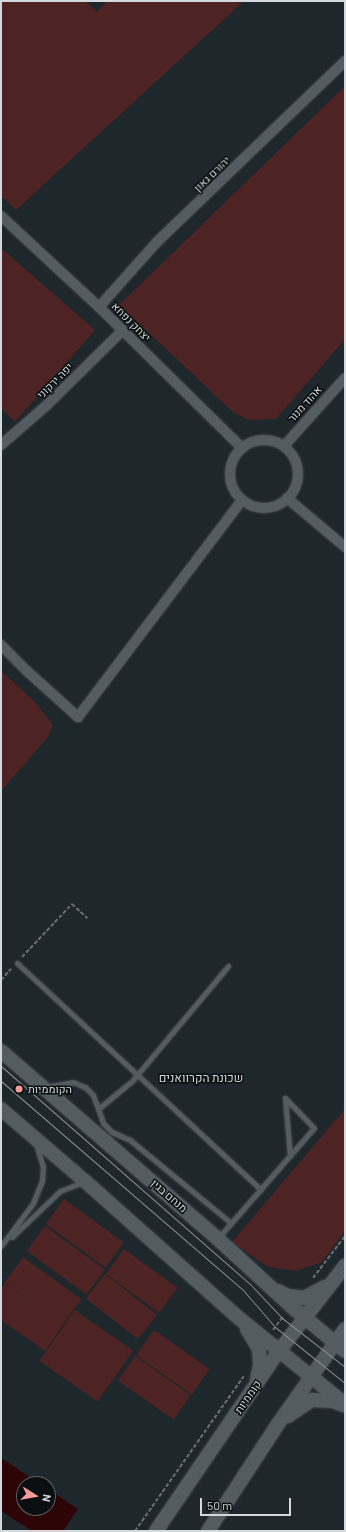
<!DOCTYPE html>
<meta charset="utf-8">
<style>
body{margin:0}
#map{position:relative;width:346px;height:1532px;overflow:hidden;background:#1e272c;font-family:Barlow,Heebo,sans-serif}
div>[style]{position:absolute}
.green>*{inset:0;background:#4d2423;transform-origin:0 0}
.water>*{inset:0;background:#2e0507}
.path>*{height:2px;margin-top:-1px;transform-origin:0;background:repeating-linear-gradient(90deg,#676f73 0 4px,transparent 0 6px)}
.roads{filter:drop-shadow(0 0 1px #3d4448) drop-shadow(0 0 1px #3d4448)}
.lane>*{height:5px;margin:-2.5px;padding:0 2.5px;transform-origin:2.5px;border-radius:2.5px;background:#525c61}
.street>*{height:10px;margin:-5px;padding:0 5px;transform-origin:5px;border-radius:5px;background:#525c61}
.street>.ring{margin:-5px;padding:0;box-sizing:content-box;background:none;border:10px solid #525c61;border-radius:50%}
.secondary>*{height:14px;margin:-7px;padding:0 7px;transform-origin:7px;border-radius:7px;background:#525c61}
.tram>*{height:1px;margin:-0.5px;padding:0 0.5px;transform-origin:0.5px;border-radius:0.5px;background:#858d91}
.dots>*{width:11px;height:11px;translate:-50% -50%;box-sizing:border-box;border:2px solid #0b0f11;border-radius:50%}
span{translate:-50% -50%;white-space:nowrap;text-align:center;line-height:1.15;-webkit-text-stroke:3px #0b0f11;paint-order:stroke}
.street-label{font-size:11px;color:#d3d9dc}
.poi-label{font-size:11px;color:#d3d9dc}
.left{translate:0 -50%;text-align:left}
.neighbourhood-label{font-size:12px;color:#d3d9dc}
.frame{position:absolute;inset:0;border:2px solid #d3d9dc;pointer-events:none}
.north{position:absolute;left:16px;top:1476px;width:40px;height:40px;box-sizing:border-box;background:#0b0f11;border:1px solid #5b6062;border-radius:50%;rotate:101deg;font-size:11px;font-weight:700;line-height:16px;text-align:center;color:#d3d9dc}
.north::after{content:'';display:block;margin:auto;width:14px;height:18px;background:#f59b98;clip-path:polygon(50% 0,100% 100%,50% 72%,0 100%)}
.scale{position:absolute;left:200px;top:1498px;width:91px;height:18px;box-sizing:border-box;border:2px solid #d3d9dc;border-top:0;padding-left:5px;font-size:12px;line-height:14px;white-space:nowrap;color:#d3d9dc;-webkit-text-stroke:3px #0b0f11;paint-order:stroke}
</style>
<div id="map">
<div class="green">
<i style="clip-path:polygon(1px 1px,85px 1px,97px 12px,107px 1px,244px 1px,16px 210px,1px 196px)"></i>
<i style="clip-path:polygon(345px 86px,345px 339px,276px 419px,249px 420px,234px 413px,119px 305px)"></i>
<i style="clip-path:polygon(1px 248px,95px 330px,15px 422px,1px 408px)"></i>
<i style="clip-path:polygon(1px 671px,35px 702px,53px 725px,48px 737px,1px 791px)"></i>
<i style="clip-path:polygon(345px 1109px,345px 1231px,322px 1262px,296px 1271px,268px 1267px,232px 1242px)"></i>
<i style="left:64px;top:1199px;width:74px;height:31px;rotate:36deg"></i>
<i style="left:45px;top:1226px;width:74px;height:31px;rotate:36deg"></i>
<i style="left:124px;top:1249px;width:66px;height:31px;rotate:36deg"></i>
<i style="left:23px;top:1257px;width:72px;height:32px;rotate:36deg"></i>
<i style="left:105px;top:1274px;width:66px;height:31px;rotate:38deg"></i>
<i style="clip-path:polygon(5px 1284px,63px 1325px,45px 1351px,1px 1320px,1px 1289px)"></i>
<i style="left:75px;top:1310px;width:71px;height:62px;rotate:35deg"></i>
<i style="left:154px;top:1330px;width:68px;height:31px;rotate:35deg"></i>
<i style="left:135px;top:1356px;width:68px;height:30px;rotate:35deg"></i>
</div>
<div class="water">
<i style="clip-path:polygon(1px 1458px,40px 1484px,24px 1484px,24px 1508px,48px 1508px,48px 1489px,78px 1509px,63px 1531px,32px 1531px,1px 1511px)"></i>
</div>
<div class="path">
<i style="left:22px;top:957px;width:73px;rotate:-46.7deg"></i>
<i style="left:72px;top:904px;width:21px;rotate:43deg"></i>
<i style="left:1px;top:980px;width:15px;rotate:-48deg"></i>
<i style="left:313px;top:1278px;width:53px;rotate:-52.7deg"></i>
<i style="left:273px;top:1330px;width:17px;rotate:-54deg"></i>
<i style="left:135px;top:1531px;width:189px;rotate:-54.9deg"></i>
</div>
<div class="roads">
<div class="lane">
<i style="left:17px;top:963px;width:333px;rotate:42.9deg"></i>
<i style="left:46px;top:1087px;width:27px;rotate:-10deg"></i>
<i style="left:73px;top:1082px;width:13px;rotate:23deg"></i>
<i style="left:85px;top:1087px;width:11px;rotate:45deg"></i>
<i style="left:93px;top:1095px;width:30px;rotate:70deg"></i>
<i style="left:103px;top:1123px;width:13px;rotate:45deg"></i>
<i style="left:112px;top:1132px;width:20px;rotate:24deg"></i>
<i style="left:130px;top:1140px;width:131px;rotate:39.4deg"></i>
<i style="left:98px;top:1109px;width:44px;rotate:-39.5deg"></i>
<i style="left:132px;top:1081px;width:150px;rotate:-50.1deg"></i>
<i style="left:12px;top:1237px;width:66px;rotate:-43.8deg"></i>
<i style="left:60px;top:1191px;width:26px;rotate:-21deg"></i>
<i style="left:218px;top:1238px;width:146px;rotate:-48.9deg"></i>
<i style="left:314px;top:1128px;width:42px;rotate:-134deg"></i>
<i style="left:285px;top:1098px;width:58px;rotate:85.1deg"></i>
<i style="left:1px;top:1246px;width:54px;rotate:-53.3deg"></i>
<i style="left:33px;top:1203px;width:24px;rotate:-68deg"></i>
<i style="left:42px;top:1181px;width:14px;rotate:-86deg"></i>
<i style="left:43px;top:1167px;width:24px;rotate:-107deg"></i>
</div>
<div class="street">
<i style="left:1px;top:216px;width:134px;rotate:42.9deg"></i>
<i style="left:99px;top:307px;width:201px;rotate:44.6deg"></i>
<i style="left:99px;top:307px;width:87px;rotate:-48.3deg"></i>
<i style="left:157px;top:242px;width:261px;rotate:-43.9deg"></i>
<i class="ring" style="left:230px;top:440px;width:58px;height:58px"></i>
<i style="left:1px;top:445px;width:61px;rotate:-41deg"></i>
<i style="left:47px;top:405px;width:105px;rotate:-44.6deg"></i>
<i style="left:284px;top:446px;width:91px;rotate:-48.1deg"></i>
<i style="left:287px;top:498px;width:76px;rotate:40.2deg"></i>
<i style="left:1px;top:645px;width:37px;rotate:45deg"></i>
<i style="left:27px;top:671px;width:69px;rotate:42deg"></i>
<i style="left:78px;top:717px;width:272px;rotate:-52.9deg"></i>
</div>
<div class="secondary">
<i style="left:1px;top:1051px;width:287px;rotate:40.9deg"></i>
<i style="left:218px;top:1239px;width:99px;rotate:42.5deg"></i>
<i style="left:291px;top:1306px;width:70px;rotate:39.8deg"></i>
<i style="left:1px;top:1109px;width:112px;rotate:40.7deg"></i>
<i style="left:86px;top:1182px;width:206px;rotate:41.7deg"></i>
<i style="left:240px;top:1319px;width:135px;rotate:39deg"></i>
<i style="left:278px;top:1291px;width:11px;rotate:27deg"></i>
<i style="left:288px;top:1296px;width:16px;rotate:7deg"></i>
<i style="left:304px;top:1298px;width:24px;rotate:-28deg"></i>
<i style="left:247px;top:1329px;width:23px;rotate:59deg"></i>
<i style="left:259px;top:1349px;width:16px;rotate:86deg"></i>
<i style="left:260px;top:1365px;width:16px;rotate:101deg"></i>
<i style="left:288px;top:1416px;width:29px;rotate:-34deg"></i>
<i style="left:312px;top:1400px;width:21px;rotate:3deg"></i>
<i style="left:333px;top:1401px;width:11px;rotate:22deg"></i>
<i style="left:156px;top:1531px;width:218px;rotate:-55.7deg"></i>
<i style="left:279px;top:1351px;width:108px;rotate:-52.2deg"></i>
<i style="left:208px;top:1531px;width:128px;rotate:-56.8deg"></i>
<i style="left:278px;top:1424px;width:116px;rotate:-54.8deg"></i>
</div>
</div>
<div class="tram">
<i style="left:1px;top:1066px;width:331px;rotate:41.2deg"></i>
<i style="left:250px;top:1284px;width:47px;rotate:46.7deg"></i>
<i style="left:282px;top:1318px;width:80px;rotate:37.9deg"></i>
<i style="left:1px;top:1081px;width:320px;rotate:40.8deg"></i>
<i style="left:243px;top:1290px;width:49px;rotate:49.1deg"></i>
<i style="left:275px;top:1327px;width:90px;rotate:38.7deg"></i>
</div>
<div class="dots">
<i style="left:19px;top:1089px;background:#f59b98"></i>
</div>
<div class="street-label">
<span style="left:212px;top:174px;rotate:-44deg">יהורם גאון</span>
<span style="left:131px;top:322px;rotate:45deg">יצחק נפחא</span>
<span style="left:55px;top:381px;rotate:-45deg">יפה ירקוני</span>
<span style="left:305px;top:404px;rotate:-48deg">אהוד מנור</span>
<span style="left:169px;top:1196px;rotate:41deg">מנחם בגין</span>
<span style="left:248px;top:1397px;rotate:-56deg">קוממיות</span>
</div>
<div class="poi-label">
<span class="left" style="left:28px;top:1089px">הקוממיות</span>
</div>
<div class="neighbourhood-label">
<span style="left:201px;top:1078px">שכונת הקרוואנים</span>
</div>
<div class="frame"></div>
<div class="north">N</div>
<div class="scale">50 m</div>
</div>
